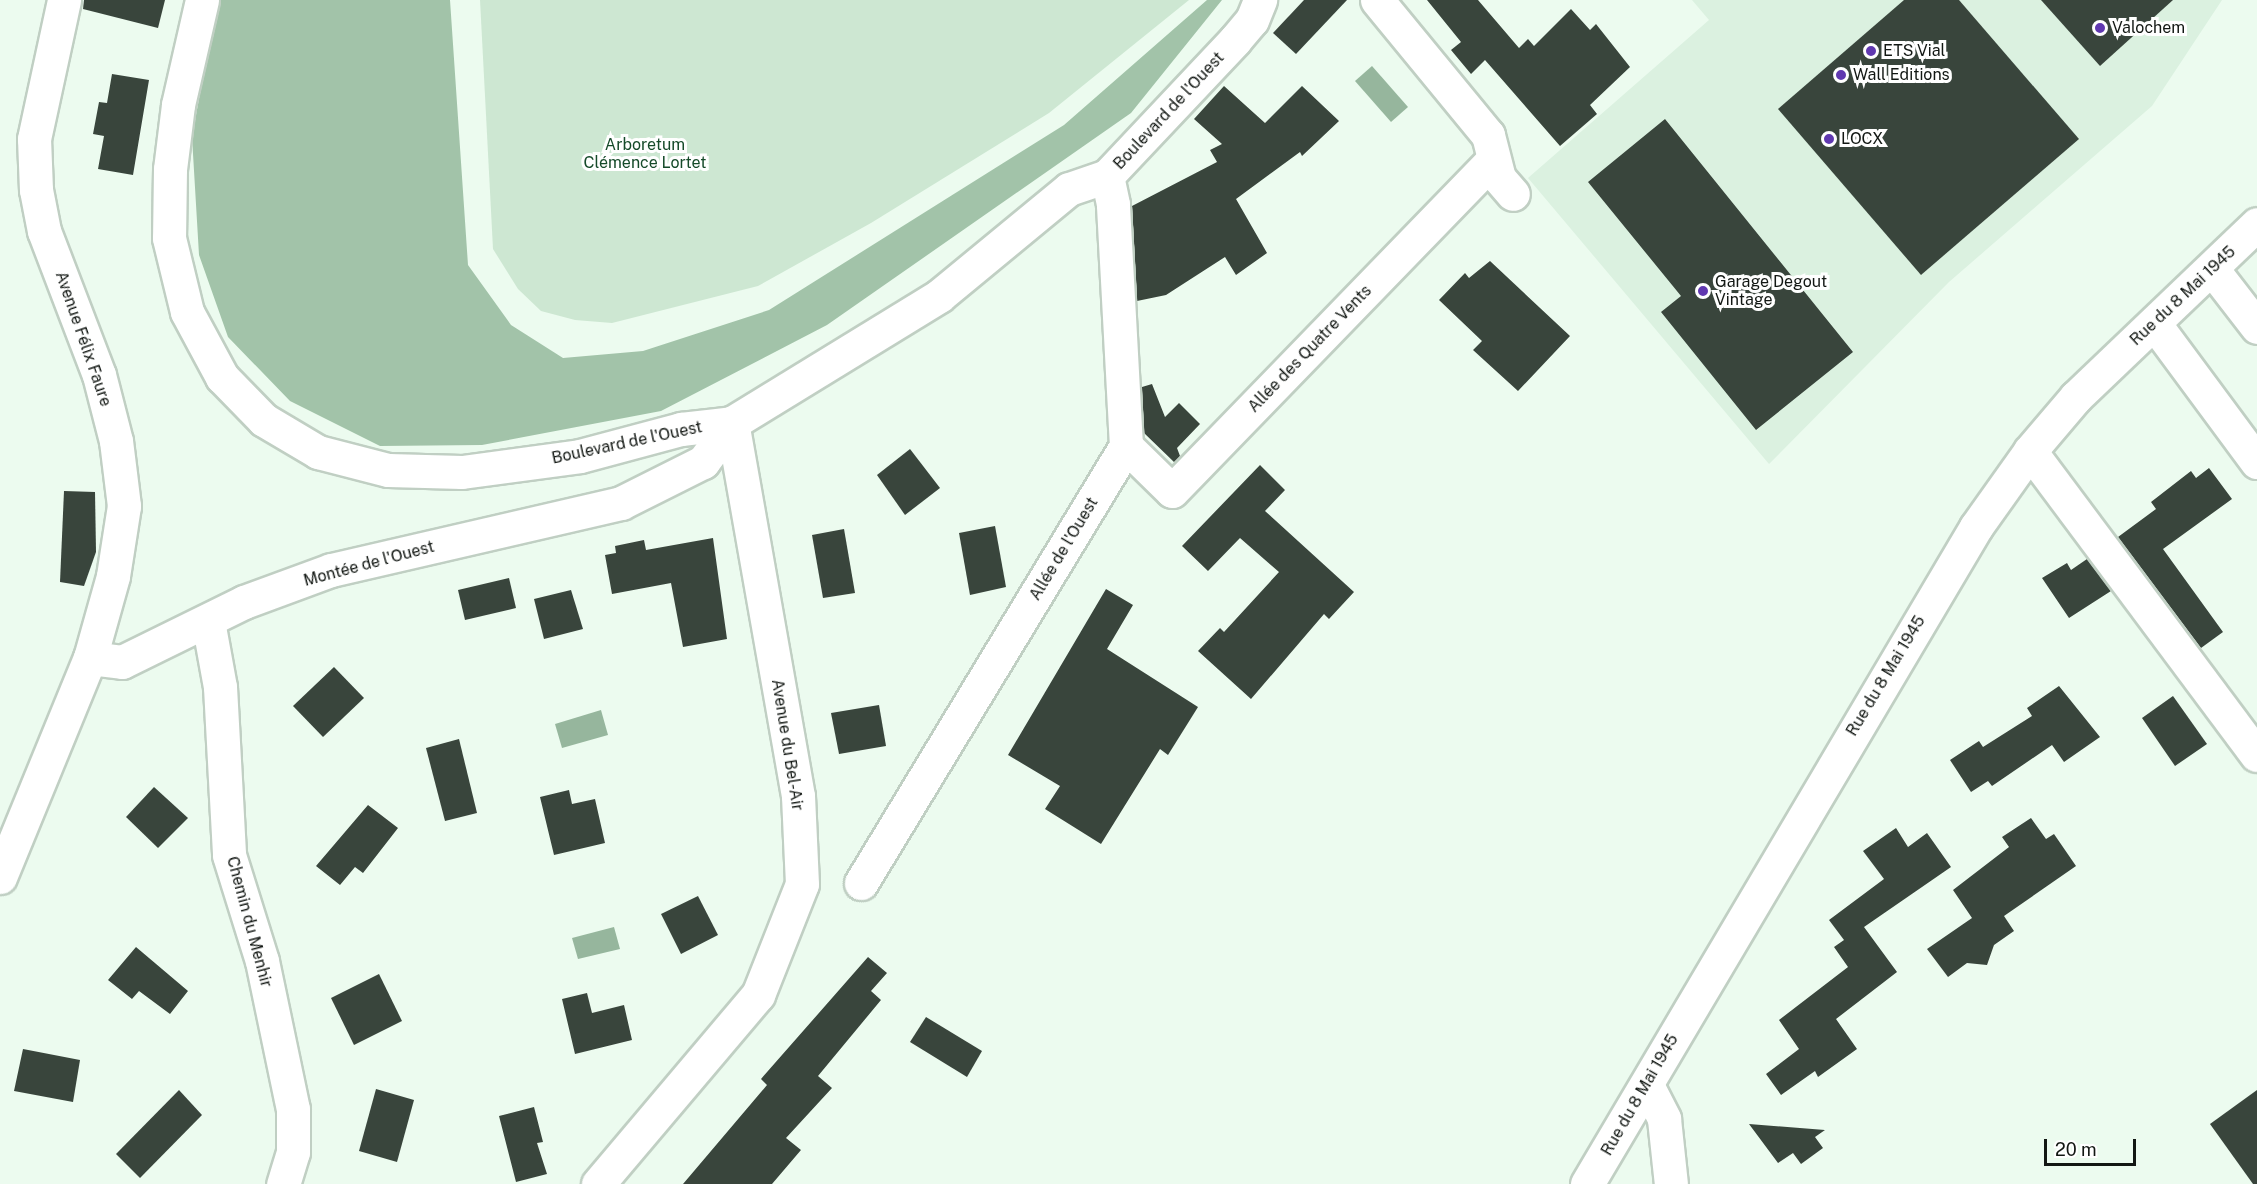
<!DOCTYPE html>
<meta charset="utf-8">
<style>
body{margin:0}
#map{position:relative;width:2257px;height:1184px;overflow:hidden;background:#ecfbef;font-family:"Public Sans",sans-serif}
div>[style]{position:absolute}
.built>*{inset:0;background:#dbf1e0}
.green>*{inset:0;background:#cde7d2}
.forest>*{inset:0;background:#a2c3a9}
.water>*{inset:0;background:#96b69d}
.building>*{inset:0;background:#39453c}
.roads{filter:drop-shadow(2px 0 #c0cfc3) drop-shadow(-2px 0 #c0cfc3) drop-shadow(0 2px #c0cfc3) drop-shadow(0 -2px #c0cfc3)}
.minor>*{height:33px;margin:-16.5px;padding:0 16.5px;transform-origin:16.5px;border-radius:16.5px;background:#fff}
.dots>*{width:16px;height:16px;translate:-50% -50%;box-sizing:border-box;border:3px solid #fff;border-radius:50%}
span{translate:-50% -50%;white-space:nowrap;text-align:center;line-height:1.15;-webkit-text-stroke:6px #fff;paint-order:stroke}
.poi-label{font-size:16px;color:#121713}
.left{translate:0 -50%;text-align:left}
.street-label{font-size:16px;color:#121713}
.park-label{font-size:16px;color:#154a29}
.scale{position:absolute;left:2044px;top:1139px;width:92px;height:27px;box-sizing:border-box;border:3px solid #121713;border-top:0;padding-left:8px;font-size:18px;line-height:21px;white-space:nowrap;color:#121713;-webkit-text-stroke:4px #fff;paint-order:stroke}
</style>
<div id="map">
<div class="built">
<div style="clip-path:polygon(1692px 0,2222px 0,2152px 106px,1949px 282px,1769px 464px,1528px 178px,1709px 20px)"></div>
</div>
<div class="green">
<div style="clip-path:polygon(480px 0,1189px 0,1049px 113px,871px 223px,758px 286px,612px 323px,575px 320px,541px 311px,518px 289px,493px 249px)"></div>
</div>
<div class="forest">
<div style="clip-path:polygon(217px 0,450px 0,468px 265px,511px 325px,563px 358px,643px 351px,769px 310px,1064px 125px,1207px 0,1222px 0,1131px 113px,827px 325px,661px 411px,482px 445px,380px 446px,290px 401px,228px 337px,199px 255px,192px 137px)"></div>
</div>
<div class="water">
<div style="clip-path:polygon(1372px 66px,1408px 107px,1391px 122px,1355px 81px)"></div>
<div style="clip-path:polygon(601px 710px,608px 735px,562px 748px,555px 724px)"></div>
<div style="clip-path:polygon(614px 927px,620px 949px,578px 959px,572px 938px)"></div>
</div>
<div class="building">
<div style="clip-path:polygon(84px 0,165px 0,158px 28px,83px 9px)"></div>
<div style="clip-path:polygon(1304px 0,1347px 0,1296px 54px,1273px 33px)"></div>
<div style="clip-path:polygon(1427px 0,1478px 0,1519px 48px,1528px 39px,1534px 46px,1571px 9px,1590px 30px,1596px 24px,1630px 67px,1590px 105px,1597px 114px,1560px 146px,1485px 60px,1471px 74px,1451px 50px,1461px 42px)"></div>
<div style="clip-path:polygon(1904px 0,1959px 0,2079px 139px,1921px 275px,1778px 109px)"></div>
<div style="clip-path:polygon(2041px 0,2173px 0,2100px 66px)"></div>
<div style="clip-path:polygon(112px 74px,149px 80px,133px 175px,98px 169px,104px 136px,93px 134px,99px 102px,107px 103px)"></div>
<div style="clip-path:polygon(1224px 86px,1265px 123px,1302px 86px,1339px 121px,1302px 156px,1300px 152px,1236px 199px,1267px 253px,1236px 275px,1225px 257px,1166px 295px,1137px 301px,1132px 206px,1217px 162px,1210px 150px,1222px 144px,1194px 119px)"></div>
<div style="clip-path:polygon(1665px 119px,1853px 352px,1756px 430px,1661px 312px,1681px 296px,1588px 182px)"></div>
<div style="clip-path:polygon(1490px 261px,1570px 336px,1518px 391px,1473px 350px,1482px 341px,1439px 300px,1465px 273px,1469px 278px)"></div>
<div style="clip-path:polygon(1152px 384px,1165px 417px,1179px 403px,1200px 424px,1177px 448px,1180px 456px,1174px 462px,1144px 433px,1142px 387px)"></div>
<div style="clip-path:polygon(910px 449px,940px 488px,905px 515px,877px 475px)"></div>
<div style="clip-path:polygon(1260px 465px,1285px 490px,1265px 511px,1354px 592px,1329px 619px,1324px 614px,1251px 699px,1198px 651px,1220px 628px,1224px 632px,1279px 572px,1240px 538px,1208px 571px,1182px 546px)"></div>
<div style="clip-path:polygon(2209px 468px,2232px 499px,2163px 549px,2223px 632px,2201px 648px,2118px 537px,2156px 509px,2151px 502px,2191px 471px,2196px 478px)"></div>
<div style="clip-path:polygon(64px 491px,95px 492px,96px 552px,84px 586px,60px 582px)"></div>
<div style="clip-path:polygon(995px 526px,1006px 587px,970px 595px,959px 533px)"></div>
<div style="clip-path:polygon(844px 529px,855px 593px,823px 598px,812px 535px)"></div>
<div style="clip-path:polygon(713px 538px,727px 639px,683px 647px,671px 583px,612px 594px,605px 555px,616px 553px,615px 546px,644px 540px,646px 550px)"></div>
<div style="clip-path:polygon(2087px 559px,2111px 591px,2069px 618px,2042px 578px,2067px 563px,2071px 570px)"></div>
<div style="clip-path:polygon(509px 578px,516px 608px,465px 620px,458px 590px)"></div>
<div style="clip-path:polygon(1106px 589px,1133px 605px,1107px 649px,1198px 707px,1168px 755px,1160px 749px,1101px 844px,1045px 809px,1060px 786px,1008px 755px)"></div>
<div style="clip-path:polygon(571px 590px,583px 629px,544px 639px,534px 599px)"></div>
<div style="clip-path:polygon(334px 667px,364px 698px,323px 737px,293px 706px)"></div>
<div style="clip-path:polygon(2059px 686px,2100px 737px,2064px 762px,2052px 745px,1992px 786px,1988px 781px,1971px 792px,1950px 760px,1979px 741px,1983px 747px,2032px 716px,2027px 708px)"></div>
<div style="clip-path:polygon(2173px 696px,2207px 744px,2175px 766px,2142px 718px)"></div>
<div style="clip-path:polygon(879px 705px,886px 746px,839px 754px,831px 713px)"></div>
<div style="clip-path:polygon(459px 739px,477px 813px,445px 821px,426px 748px)"></div>
<div style="clip-path:polygon(154px 787px,188px 818px,158px 848px,126px 817px)"></div>
<div style="clip-path:polygon(569px 790px,572px 804px,595px 799px,605px 843px,554px 855px,540px 797px)"></div>
<div style="clip-path:polygon(368px 805px,398px 828px,363px 873px,355px 867px,340px 885px,316px 866px)"></div>
<div style="clip-path:polygon(2031px 818px,2046px 839px,2054px 834px,2076px 866px,2004px 916px,2014px 931px,1994px 945px,1987px 965px,1967px 963px,1948px 977px,1927px 949px,1972px 918px,1953px 890px,2009px 847px,2002px 837px)"></div>
<div style="clip-path:polygon(1896px 828px,1908px 847px,1927px 833px,1951px 867px,1864px 927px,1897px 972px,1836px 1019px,1857px 1049px,1818px 1077px,1815px 1071px,1781px 1095px,1766px 1074px,1799px 1049px,1779px 1020px,1848px 967px,1834px 947px,1844px 940px,1829px 920px,1884px 879px,1863px 851px)"></div>
<div style="clip-path:polygon(698px 896px,718px 935px,681px 954px,661px 914px)"></div>
<div style="clip-path:polygon(136px 947px,188px 991px,170px 1014px,139px 991px,132px 999px,108px 980px)"></div>
<div style="clip-path:polygon(868px 957px,887px 973px,871px 991px,881px 1000px,818px 1076px,832px 1088px,786px 1138px,801px 1150px,772px 1184px,683px 1184px,767px 1085px,761px 1079px)"></div>
<div style="clip-path:polygon(379px 974px,402px 1021px,354px 1045px,331px 998px)"></div>
<div style="clip-path:polygon(587px 993px,592px 1013px,624px 1005px,632px 1040px,575px 1054px,562px 999px)"></div>
<div style="clip-path:polygon(926px 1017px,982px 1051px,967px 1077px,910px 1042px)"></div>
<div style="clip-path:polygon(23px 1049px,80px 1060px,73px 1102px,14px 1091px)"></div>
<div style="clip-path:polygon(376px 1089px,414px 1100px,397px 1162px,359px 1151px)"></div>
<div style="clip-path:polygon(179px 1090px,202px 1115px,140px 1178px,116px 1154px)"></div>
<div style="clip-path:polygon(2257px 1090px,2257px 1184px,2253px 1184px,2210px 1124px)"></div>
<div style="clip-path:polygon(534px 1107px,543px 1142px,537px 1143px,547px 1174px,516px 1182px,499px 1116px)"></div>
<div style="clip-path:polygon(1749px 1124px,1825px 1130px,1815px 1137px,1823px 1148px,1801px 1164px,1793px 1153px,1778px 1163px)"></div>
</div>
<div class="roads">
<div class="minor">
<div style="left:202px;top:0;width:108px;rotate:102.9deg"></div>
<div style="left:178px;top:105px;width:64px;rotate:97.1deg"></div>
<div style="left:170px;top:169px;width:69px;rotate:90.8deg"></div>
<div style="left:169px;top:238px;width:76px;rotate:76.3deg"></div>
<div style="left:187px;top:312px;width:74px;rotate:61.7deg"></div>
<div style="left:222px;top:377px;width:60px;rotate:45.7deg"></div>
<div style="left:264px;top:420px;width:63px;rotate:30.7deg"></div>
<div style="left:318px;top:452px;width:72px;rotate:14.4deg"></div>
<div style="left:388px;top:470px;width:74px;rotate:1.5deg"></div>
<div style="left:462px;top:472px;width:119px;rotate:-7.7deg"></div>
<div style="left:580px;top:456px;width:105px;rotate:-15deg"></div>
<div style="left:681px;top:429px;width:51px;rotate:-6.7deg"></div>
<div style="left:732px;top:423px;width:243px;rotate:-31.5deg"></div>
<div style="left:939px;top:296px;width:168px;rotate:-39.5deg"></div>
<div style="left:1069px;top:189px;width:40px;rotate:-18.9deg"></div>
<div style="left:1107px;top:176px;width:187px;rotate:-46.7deg"></div>
<div style="left:1235px;top:40px;width:26px;rotate:-50deg"></div>
<div style="left:1252px;top:20px;width:22px;rotate:-68deg"></div>
<div style="left:1377px;top:0;width:175px;rotate:50.6deg"></div>
<div style="left:1488px;top:135px;width:44px;rotate:75.7deg"></div>
<div style="left:1499px;top:178px;width:21px;rotate:49deg"></div>
<div style="left:2213px;top:270px;width:72px;rotate:52.3deg"></div>
<div style="left:2154px;top:323px;width:173px;rotate:53.5deg"></div>
<div style="left:1126px;top:446px;width:64px;rotate:44.4deg"></div>
<div style="left:1172px;top:491px;width:461px;rotate:-45.9deg"></div>
<div style="left:2030px;top:451px;width:379px;rotate:53.3deg"></div>
<div style="left:208px;top:621px;width:67px;rotate:79.7deg"></div>
<div style="left:220px;top:687px;width:168px;rotate:86.9deg"></div>
<div style="left:229px;top:855px;width:111px;rotate:72.7deg"></div>
<div style="left:262px;top:961px;width:151px;rotate:78.2deg"></div>
<div style="left:293px;top:1109px;width:43px;rotate:90deg"></div>
<div style="left:293px;top:1152px;width:34px;rotate:107deg"></div>
<div style="left:90px;top:658px;width:32px;rotate:7deg"></div>
<div style="left:122px;top:662px;width:136px;rotate:-26.2deg"></div>
<div style="left:244px;top:602px;width:93px;rotate:-20.2deg"></div>
<div style="left:331px;top:570px;width:298px;rotate:-13deg"></div>
<div style="left:621px;top:503px;width:92px;rotate:-26.6deg"></div>
<div style="left:703px;top:462px;width:49px;rotate:-53.4deg"></div>
<div style="left:0;top:877px;width:237px;rotate:-67.7deg"></div>
<div style="left:90px;top:658px;width:85px;rotate:-74.3deg"></div>
<div style="left:113px;top:576px;width:71px;rotate:-81.1deg"></div>
<div style="left:124px;top:506px;width:65px;rotate:-97deg"></div>
<div style="left:116px;top:441px;width:68px;rotate:-104.4deg"></div>
<div style="left:99px;top:375px;width:154px;rotate:-110.9deg"></div>
<div style="left:44px;top:231px;width:42px;rotate:-101deg"></div>
<div style="left:36px;top:190px;width:51px;rotate:-92.2deg"></div>
<div style="left:34px;top:139px;width:142px;rotate:-77.8deg"></div>
<div style="left:861px;top:883px;width:511px;rotate:-58.77deg"></div>
<div style="left:1126px;top:446px;width:242px;rotate:-93.1deg"></div>
<div style="left:1113px;top:204px;width:29px;rotate:-102deg"></div>
<div style="left:1647px;top:1085px;width:38px;rotate:63deg"></div>
<div style="left:1664px;top:1119px;width:65px;rotate:83.9deg"></div>
<div style="left:598px;top:1184px;width:248px;rotate:-49.8deg"></div>
<div style="left:758px;top:995px;width:119px;rotate:-68.4deg"></div>
<div style="left:802px;top:884px;width:88px;rotate:-92.6deg"></div>
<div style="left:798px;top:796px;width:379px;rotate:-100deg"></div>
<div style="left:1587px;top:1184px;width:764px;rotate:-59.37deg"></div>
<div style="left:1976px;top:527px;width:93px;rotate:-54.6deg"></div>
<div style="left:2030px;top:451px;width:71px;rotate:-49.6deg"></div>
<div style="left:2076px;top:397px;width:250px;rotate:-43.7deg"></div>
</div>
</div>
<div class="dots">
<div style="left:2100px;top:28px;background:#6038b0"></div>
<div style="left:1871px;top:51px;background:#6038b0"></div>
<div style="left:1841px;top:75px;background:#6038b0"></div>
<div style="left:1829px;top:139px;background:#6038b0"></div>
<div style="left:1703px;top:291px;background:#6038b0"></div>
</div>
<div class="poi-label">
<span class="left" style="left:2112px;top:28px">Valochem</span>
<span class="left" style="left:1883px;top:51px">ETS Vial</span>
<span class="left" style="left:1853px;top:75px">Wall Editions</span>
<span class="left" style="left:1841px;top:139px">LOCX</span>
<span class="left" style="left:1715px;top:291px">Garage Degout<br>Vintage</span>
</div>
<div class="street-label">
<span style="left:1169px;top:111px;rotate:-47deg">Boulevard de l'Ouest</span>
<span style="left:2183px;top:296px;rotate:-43deg">Rue du 8 Mai 1945</span>
<span style="left:83px;top:339px;rotate:71deg">Avenue Félix Faure</span>
<span style="left:1310px;top:349px;rotate:-46deg">Allée des Quatre Vents</span>
<span style="left:627px;top:443px;rotate:-12deg">Boulevard de l'Ouest</span>
<span style="left:1064px;top:549px;rotate:-59deg">Allée de l'Ouest</span>
<span style="left:369px;top:564px;rotate:-15deg">Montée de l'Ouest</span>
<span style="left:1886px;top:676px;rotate:-59deg">Rue du 8 Mai 1945</span>
<span style="left:787px;top:745px;rotate:81deg">Avenue du Bel-Air</span>
<span style="left:249px;top:922px;rotate:75deg">Chemin du Menhir</span>
<span style="left:1640px;top:1095px;rotate:-60deg">Rue du 8 Mai 1945</span>
</div>
<div class="park-label">
<span style="left:645px;top:154px">Arboretum<br>Clémence Lortet</span>
</div>
<div class="scale">20 m</div>
</div>
